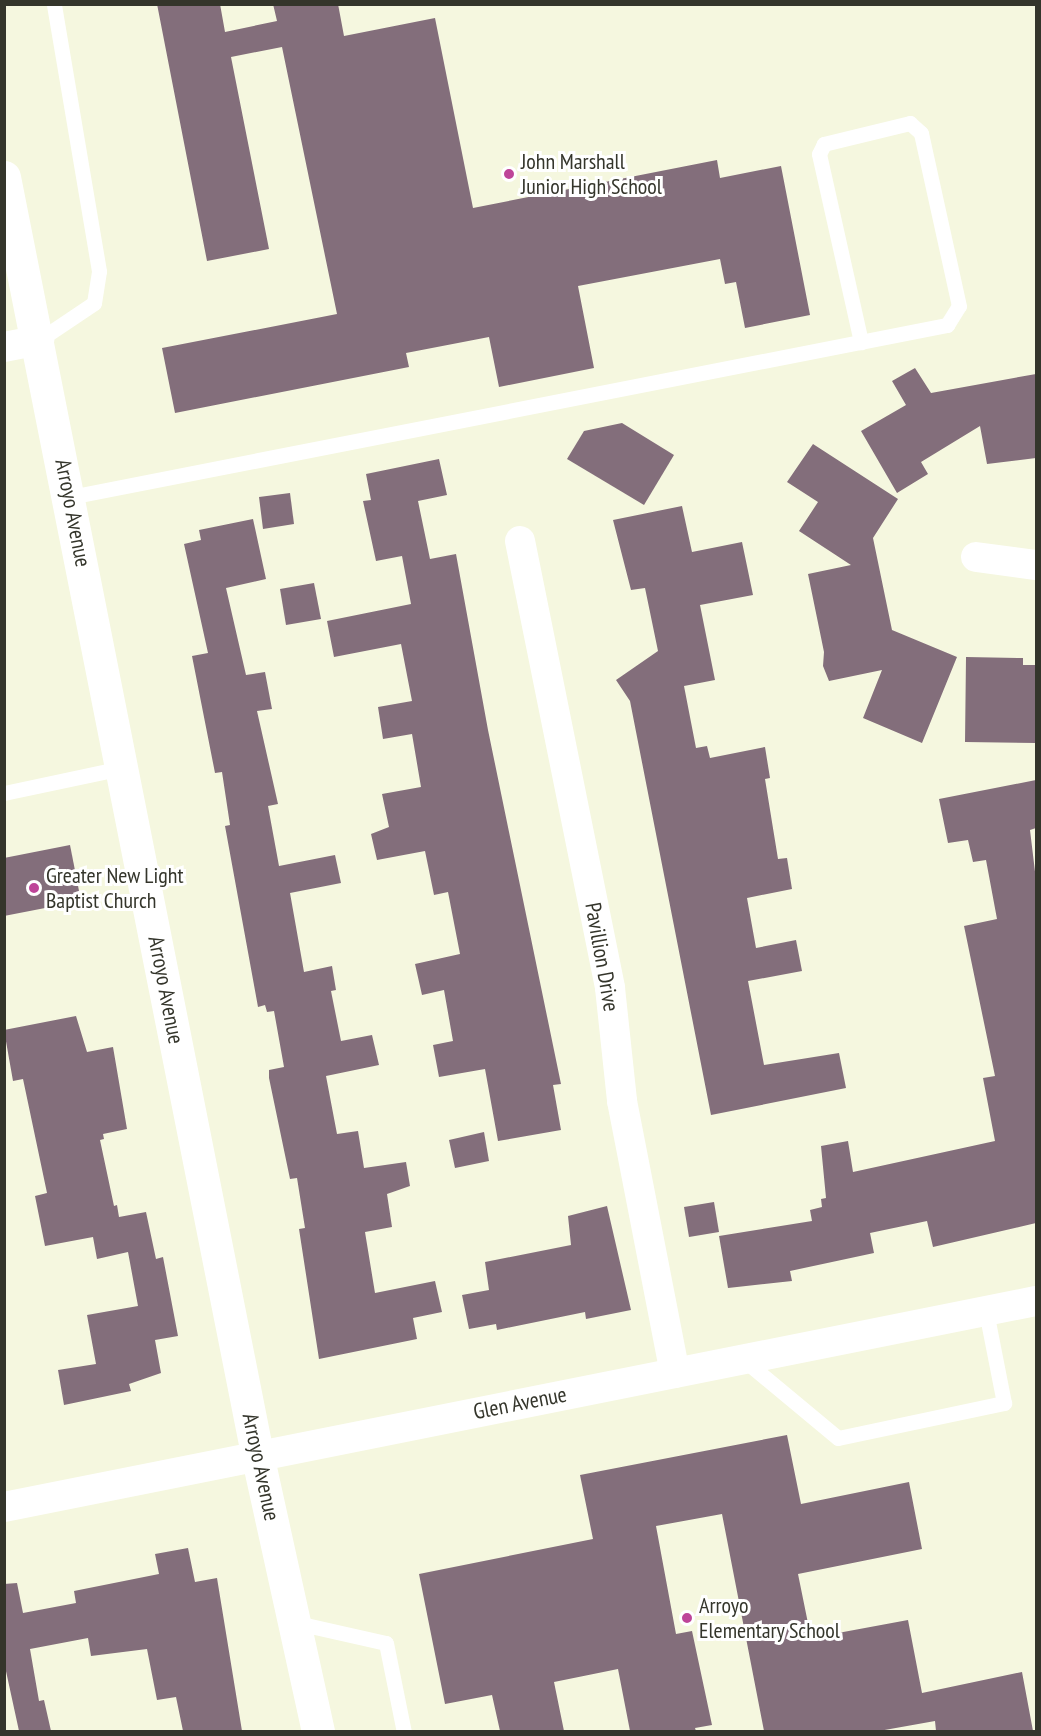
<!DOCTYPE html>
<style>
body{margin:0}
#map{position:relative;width:1041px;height:1736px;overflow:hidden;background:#f5f7df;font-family:"PT Sans Narrow",sans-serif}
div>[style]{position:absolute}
.building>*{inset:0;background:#836e7b}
.lane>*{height:15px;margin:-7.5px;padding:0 7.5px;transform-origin:7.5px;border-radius:7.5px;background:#fff}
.street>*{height:30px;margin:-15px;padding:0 15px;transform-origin:15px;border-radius:15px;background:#fff}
.secondary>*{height:33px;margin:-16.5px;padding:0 16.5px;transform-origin:16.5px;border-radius:16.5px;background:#fff}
.dots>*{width:16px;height:16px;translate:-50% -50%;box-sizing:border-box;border:3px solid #fff;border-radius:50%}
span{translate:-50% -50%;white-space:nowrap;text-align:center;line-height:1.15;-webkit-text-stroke:6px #fff;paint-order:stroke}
.poi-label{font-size:22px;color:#34352b}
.left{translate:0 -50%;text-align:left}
.street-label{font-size:22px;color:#34352b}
.frame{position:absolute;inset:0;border:6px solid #34352b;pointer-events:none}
</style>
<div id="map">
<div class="building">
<div style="clip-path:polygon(157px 4px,220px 4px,225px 32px,277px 21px,273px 4px,338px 4px,344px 36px,435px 18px,473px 208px,717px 160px,720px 178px,781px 166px,810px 315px,745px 328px,736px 282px,725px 284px,720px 259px,578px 286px,594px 368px,499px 387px,489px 337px,406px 353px,409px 367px,175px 413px,162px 348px,337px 314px,282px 47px,231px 57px,269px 249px,207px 261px)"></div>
<div style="clip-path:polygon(915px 368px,931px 393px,1036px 374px,1036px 458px,987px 464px,980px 426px,921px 462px,928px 474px,897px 493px,861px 431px,906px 405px,892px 381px)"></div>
<div style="clip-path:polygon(622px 423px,674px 455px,644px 505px,567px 459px,584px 431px)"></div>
<div style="clip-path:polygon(813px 444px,898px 499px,873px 538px,892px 630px,957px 657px,922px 743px,863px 718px,882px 670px,829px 681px,823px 666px,824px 652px,808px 574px,851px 565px,799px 531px,818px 502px,787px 482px)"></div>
<div style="clip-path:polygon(439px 459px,447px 495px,418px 501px,430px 559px,456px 554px,488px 730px,561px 1084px,553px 1085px,561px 1130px,498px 1141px,485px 1069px,439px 1077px,433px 1045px,453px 1041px,444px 990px,422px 995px,415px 964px,460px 954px,448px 892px,434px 895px,425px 851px,377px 860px,371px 834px,389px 827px,382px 794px,421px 787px,412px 734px,383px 739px,378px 707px,412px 701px,401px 644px,334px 657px,327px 621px,411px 604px,402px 556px,376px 561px,363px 501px,371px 500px,366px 474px)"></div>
<div style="clip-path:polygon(290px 493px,294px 524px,263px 529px,259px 497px)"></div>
<div style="clip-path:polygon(682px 506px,692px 552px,742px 542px,753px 595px,700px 605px,715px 680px,684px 686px,696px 748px,707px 746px,710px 758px,765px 747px,770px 778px,765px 779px,778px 859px,787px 858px,792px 889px,747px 898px,756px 948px,796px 940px,802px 971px,748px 981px,764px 1065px,839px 1053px,846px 1088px,711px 1115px,630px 701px,616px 680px,658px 651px,645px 588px,631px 590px,613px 520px)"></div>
<div style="clip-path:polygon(253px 519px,266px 579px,226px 588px,246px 675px,265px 672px,272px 709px,257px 711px,278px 804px,268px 806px,279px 866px,335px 855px,341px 883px,290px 893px,304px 972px,332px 966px,336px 990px,331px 991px,341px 1041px,372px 1035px,379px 1065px,326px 1076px,337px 1134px,358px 1131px,364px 1168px,406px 1162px,410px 1186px,387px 1194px,392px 1227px,365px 1232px,375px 1293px,435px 1281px,442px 1312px,413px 1318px,417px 1339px,319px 1359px,299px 1229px,305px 1228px,297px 1178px,290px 1179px,269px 1078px,269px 1070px,284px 1067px,274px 1011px,267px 1012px,265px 1005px,258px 1007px,225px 826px,230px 825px,222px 772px,215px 773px,192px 656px,208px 653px,184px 544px,201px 540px,199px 530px)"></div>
<div style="clip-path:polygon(314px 583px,321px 619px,286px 625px,280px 589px)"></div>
<div style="clip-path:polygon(966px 657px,1023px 658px,1023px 665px,1036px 665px,1036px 743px,965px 742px)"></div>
<div style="clip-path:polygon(1036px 780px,1036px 828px,1030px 830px,1036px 880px,1036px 1223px,933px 1247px,927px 1221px,870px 1233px,874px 1253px,790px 1271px,792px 1281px,728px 1288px,719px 1236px,812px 1221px,810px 1210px,822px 1207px,821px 1199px,826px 1198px,821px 1146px,848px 1141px,853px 1172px,995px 1141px,983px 1078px,995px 1076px,964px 926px,997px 919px,986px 860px,973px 862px,968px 840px,948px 843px,939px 799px)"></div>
<div style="clip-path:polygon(70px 845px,81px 901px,4px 916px,4px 858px)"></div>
<div style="clip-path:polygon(76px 1016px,87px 1052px,113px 1047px,127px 1129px,103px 1134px,104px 1139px,100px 1140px,114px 1206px,117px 1205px,119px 1217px,146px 1212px,156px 1259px,163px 1257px,178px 1336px,155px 1340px,161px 1373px,129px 1384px,131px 1391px,64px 1405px,58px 1370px,96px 1364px,87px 1315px,138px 1306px,128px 1252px,97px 1259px,93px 1237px,45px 1246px,35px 1196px,47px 1193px,23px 1079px,13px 1081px,4px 1030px)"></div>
<div style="clip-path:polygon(484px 1132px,489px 1161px,455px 1168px,449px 1140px)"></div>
<div style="clip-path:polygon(714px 1202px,719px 1232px,689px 1237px,684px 1207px)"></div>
<div style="clip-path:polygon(607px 1206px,631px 1310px,586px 1319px,585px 1312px,497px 1330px,496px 1324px,469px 1329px,462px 1295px,489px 1290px,485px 1262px,571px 1245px,568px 1216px)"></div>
<div style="clip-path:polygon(787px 1435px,801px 1504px,909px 1482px,922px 1549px,798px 1574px,811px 1638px,908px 1620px,922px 1693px,1022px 1672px,1033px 1731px,936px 1731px,935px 1721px,879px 1731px,764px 1731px,722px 1514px,656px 1526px,676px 1634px,692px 1631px,712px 1725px,695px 1728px,696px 1731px,630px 1731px,618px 1669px,554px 1682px,564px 1731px,500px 1731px,492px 1695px,445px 1704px,419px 1574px,593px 1539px,580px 1475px)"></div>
<div style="clip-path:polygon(188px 1548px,195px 1582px,217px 1578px,242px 1731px,183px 1731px,176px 1697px,157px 1700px,147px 1649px,91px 1656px,88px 1638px,30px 1649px,39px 1701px,44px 1700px,51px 1731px,19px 1731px,4px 1662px,4px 1584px,17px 1583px,23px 1613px,76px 1603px,74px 1591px,159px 1574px,155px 1554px)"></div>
</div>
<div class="lane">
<div style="left:39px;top:340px;width:66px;rotate:-33.9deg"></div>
<div style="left:94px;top:303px;width:32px;rotate:-81deg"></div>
<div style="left:99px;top:271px;width:271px;rotate:-99.6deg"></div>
<div style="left:70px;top:497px;width:894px;rotate:-11.1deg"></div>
<div style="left:947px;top:325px;width:22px;rotate:-58deg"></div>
<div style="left:959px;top:306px;width:177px;rotate:-102.4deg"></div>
<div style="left:921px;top:133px;width:15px;rotate:-138deg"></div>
<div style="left:910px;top:123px;width:89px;rotate:166.3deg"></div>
<div style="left:824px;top:144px;width:11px;rotate:117deg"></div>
<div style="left:819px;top:154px;width:193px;rotate:77.4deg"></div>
<div style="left:4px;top:793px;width:121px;rotate:-12deg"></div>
<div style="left:744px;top:1360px;width:122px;rotate:39.7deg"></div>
<div style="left:838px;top:1438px;width:170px;rotate:-11.9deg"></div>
<div style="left:1004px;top:1403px;width:94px;rotate:-101.1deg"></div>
<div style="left:297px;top:1623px;width:91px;rotate:12.7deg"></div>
<div style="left:386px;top:1643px;width:91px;rotate:78.6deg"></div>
</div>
<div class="street">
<div style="left:4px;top:347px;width:36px;rotate:-11deg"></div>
<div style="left:520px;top:541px;width:456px;rotate:78.6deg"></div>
<div style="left:610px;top:988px;width:114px;rotate:83.9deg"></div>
<div style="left:622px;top:1101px;width:277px;rotate:79deg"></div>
<div style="left:976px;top:557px;width:61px;rotate:7.6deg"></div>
<div style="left:4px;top:1507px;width:1052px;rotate:-11.29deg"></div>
</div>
<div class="secondary">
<div style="left:4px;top:177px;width:1302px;rotate:78.79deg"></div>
<div style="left:257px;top:1454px;width:285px;rotate:77.6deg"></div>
</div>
<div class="dots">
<div style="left:509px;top:174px;background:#be4599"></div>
<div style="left:34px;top:888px;background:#be4599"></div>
<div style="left:687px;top:1618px;background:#be4599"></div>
</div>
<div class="poi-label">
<span class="left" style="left:521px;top:174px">John Marshall<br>Junior High School</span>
<span class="left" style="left:46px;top:888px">Greater New Light<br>Baptist Church</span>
<span class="left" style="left:699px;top:1618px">Arroyo<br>Elementary School</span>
</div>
<div class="street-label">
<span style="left:73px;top:513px;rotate:79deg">Arroyo Avenue</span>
<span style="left:602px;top:957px;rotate:80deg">Pavillion Drive</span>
<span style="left:166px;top:990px;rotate:79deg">Arroyo Avenue</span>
<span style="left:520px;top:1403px;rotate:-11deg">Glen Avenue</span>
<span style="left:261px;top:1467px;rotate:78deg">Arroyo Avenue</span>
</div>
<div class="frame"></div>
</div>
